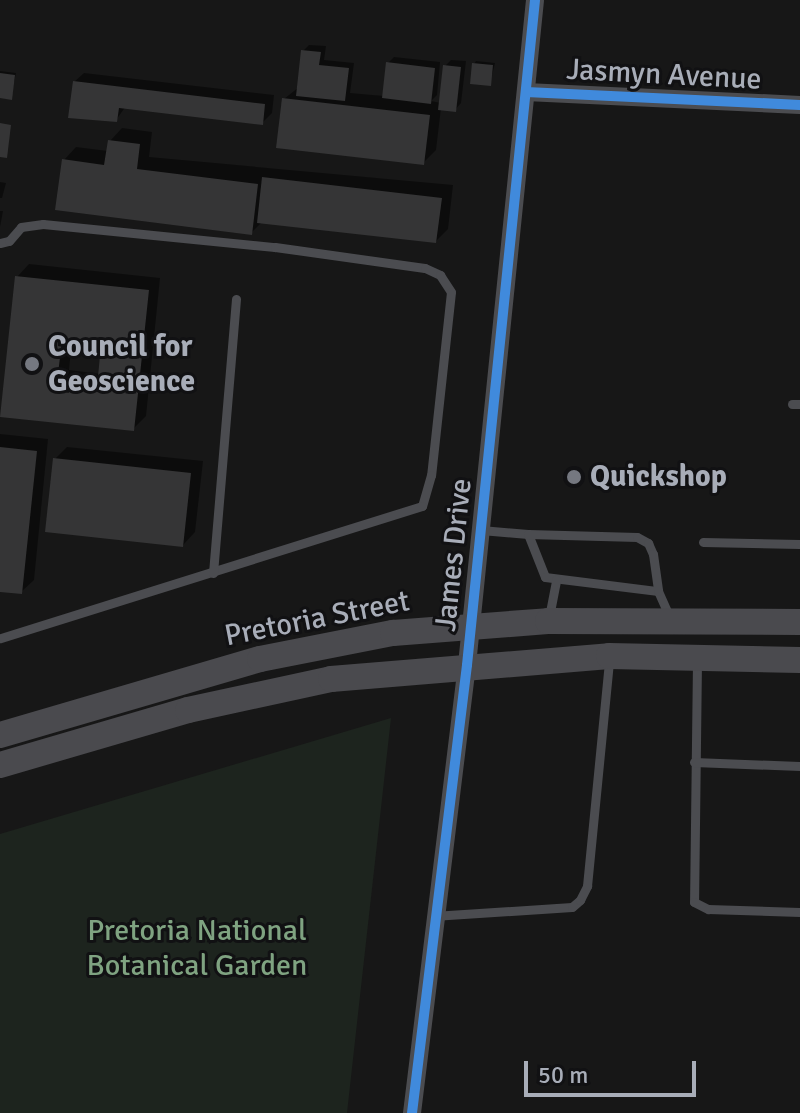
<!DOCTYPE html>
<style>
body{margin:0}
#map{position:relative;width:800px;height:1113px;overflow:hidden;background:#171717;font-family:Signika,sans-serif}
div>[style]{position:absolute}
.green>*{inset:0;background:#1d241e}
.shadow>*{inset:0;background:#0007}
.building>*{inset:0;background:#353536}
.service>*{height:9px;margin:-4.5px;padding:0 4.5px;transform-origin:4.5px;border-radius:4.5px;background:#4b4c50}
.minor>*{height:18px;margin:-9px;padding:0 9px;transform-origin:9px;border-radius:9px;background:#4b4c50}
.secondary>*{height:26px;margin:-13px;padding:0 13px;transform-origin:13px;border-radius:13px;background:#4a4a4e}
.cycleway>*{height:10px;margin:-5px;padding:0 5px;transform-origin:5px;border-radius:5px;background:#408adc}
.dots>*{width:22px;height:22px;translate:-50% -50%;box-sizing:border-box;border:4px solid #111113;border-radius:50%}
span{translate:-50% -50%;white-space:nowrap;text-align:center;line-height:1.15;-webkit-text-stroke:6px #111113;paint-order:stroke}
.street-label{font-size:30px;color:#a8adb8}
.poi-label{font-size:30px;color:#a8adb8;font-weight:700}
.left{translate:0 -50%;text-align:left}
.park-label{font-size:30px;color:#7fa381}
.scale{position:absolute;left:524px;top:1061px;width:172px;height:36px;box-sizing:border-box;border:4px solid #a8adb8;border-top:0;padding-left:10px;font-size:24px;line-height:28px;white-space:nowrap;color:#a8adb8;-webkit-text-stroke:6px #111113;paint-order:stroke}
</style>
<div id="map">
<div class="green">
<div style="clip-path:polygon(391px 718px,347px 1113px,0 1113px,0 834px)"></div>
</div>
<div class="shadow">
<div style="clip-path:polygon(309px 45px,326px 46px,324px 60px,354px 63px,350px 93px,384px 96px,388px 63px,394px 57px,440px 62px,437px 95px,431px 101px,441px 103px,445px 66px,451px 60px,466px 61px,461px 103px,455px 110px,441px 108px,436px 150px,424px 162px,284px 99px,299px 87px,303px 51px)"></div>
<div style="clip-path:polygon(476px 61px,495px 63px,490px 84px,474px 64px)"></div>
<div style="clip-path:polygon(0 71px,16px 73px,11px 97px,0 96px)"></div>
<div style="clip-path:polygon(84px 73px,274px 95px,272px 113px,262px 123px,126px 106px,116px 120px,74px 82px)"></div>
<div style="clip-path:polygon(122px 128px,152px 132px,149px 157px,453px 185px,448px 229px,436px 241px,262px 222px,251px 233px,64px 160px,76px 147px,108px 151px,110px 141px)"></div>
<div style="clip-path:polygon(0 182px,6px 183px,2px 198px,0 198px)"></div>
<div style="clip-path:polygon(0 211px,3px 211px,0 227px)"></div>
<div style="clip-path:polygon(evenodd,29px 264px,160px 278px,146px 416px,133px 429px,2px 415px,17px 277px,29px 264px,72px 340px,104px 343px,101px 374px,69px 370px,72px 340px)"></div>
<div style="clip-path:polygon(0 434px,48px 439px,34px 580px,21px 592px,0 590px)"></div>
<div style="clip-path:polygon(67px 447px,203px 461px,195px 532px,183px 545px,55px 459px)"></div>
</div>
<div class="building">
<div style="clip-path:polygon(301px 50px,321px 52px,319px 65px,349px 68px,345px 101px,296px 96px)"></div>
<div style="clip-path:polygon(386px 62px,435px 68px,431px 104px,382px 98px)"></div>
<div style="clip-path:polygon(472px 63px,493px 65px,491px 86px,470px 84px)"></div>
<div style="clip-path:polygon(443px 65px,461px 67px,456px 112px,438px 110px)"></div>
<div style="clip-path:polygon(0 73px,15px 75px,12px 100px,0 98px)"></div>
<div style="clip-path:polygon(73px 81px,265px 104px,263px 125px,119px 108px,117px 122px,68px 118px)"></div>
<div style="clip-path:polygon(282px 98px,430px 115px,424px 165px,276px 148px)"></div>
<div style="clip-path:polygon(0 123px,11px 125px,7px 158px,0 157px)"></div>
<div style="clip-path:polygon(108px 140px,140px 144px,137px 169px,258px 184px,252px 235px,55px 210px,62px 159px,104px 165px)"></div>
<div style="clip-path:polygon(262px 177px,442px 198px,436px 243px,257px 223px)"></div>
<div style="clip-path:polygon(evenodd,15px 276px,149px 290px,134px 431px,0 417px,15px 276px,62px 341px,101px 345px,97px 387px,57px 382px,62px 341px)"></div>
<div style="clip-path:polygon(0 447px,37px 451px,22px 594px,0 592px)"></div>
<div style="clip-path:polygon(53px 458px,191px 473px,183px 547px,45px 532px)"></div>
</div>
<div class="service">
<div style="left:0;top:243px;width:9px;rotate:-13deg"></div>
<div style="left:9px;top:241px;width:18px;rotate:-49deg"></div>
<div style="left:21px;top:227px;width:22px;rotate:-8deg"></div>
<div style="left:43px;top:224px;width:233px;rotate:5.7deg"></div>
<div style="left:275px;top:247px;width:151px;rotate:8deg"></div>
<div style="left:425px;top:268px;width:17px;rotate:25deg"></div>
<div style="left:440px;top:275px;width:20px;rotate:57deg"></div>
<div style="left:451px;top:292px;width:184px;rotate:96.2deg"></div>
<div style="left:431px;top:475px;width:32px;rotate:106deg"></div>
<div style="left:422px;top:506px;width:442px;rotate:162.6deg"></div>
<div style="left:792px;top:404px;width:8px"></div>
<div style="left:481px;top:530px;width:47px;rotate:4.9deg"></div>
<div style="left:528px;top:534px;width:46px;rotate:68.4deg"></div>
<div style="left:545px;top:577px;width:114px;rotate:7.1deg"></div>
<div style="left:658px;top:591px;width:32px;rotate:66deg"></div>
<div style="left:528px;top:534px;width:109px;rotate:1.6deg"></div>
<div style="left:637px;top:537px;width:13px;rotate:29deg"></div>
<div style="left:648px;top:543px;width:12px;rotate:66deg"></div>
<div style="left:653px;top:554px;width:37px;rotate:82deg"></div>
<div style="left:703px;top:542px;width:97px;rotate:1.2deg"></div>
<div style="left:213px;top:573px;width:275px;rotate:-85.2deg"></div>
<div style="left:549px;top:617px;width:38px;rotate:-79deg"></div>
<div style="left:697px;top:661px;width:241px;rotate:90.7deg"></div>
<div style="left:694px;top:902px;width:16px;rotate:27deg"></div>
<div style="left:708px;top:909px;width:92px;rotate:1.9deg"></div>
<div style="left:694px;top:762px;width:106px;rotate:2.2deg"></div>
<div style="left:433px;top:916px;width:139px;rotate:-3.7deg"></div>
<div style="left:572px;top:907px;width:11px;rotate:-41deg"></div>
<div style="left:580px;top:900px;width:16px;rotate:-63deg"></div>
<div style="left:587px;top:886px;width:227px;rotate:-84.4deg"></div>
</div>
<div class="minor">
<div style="left:526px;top:92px;width:274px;rotate:2.7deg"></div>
<div style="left:412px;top:1113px;width:451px;rotate:-83deg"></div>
<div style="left:467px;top:665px;width:668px;rotate:-84.16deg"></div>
</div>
<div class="secondary">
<div style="left:0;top:735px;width:271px;rotate:-16.3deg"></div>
<div style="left:260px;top:659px;width:136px;rotate:-11.1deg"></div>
<div style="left:393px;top:633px;width:155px;rotate:-4.4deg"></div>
<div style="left:548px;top:621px;width:252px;rotate:0.2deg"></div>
<div style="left:0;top:765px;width:196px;rotate:-16.3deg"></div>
<div style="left:188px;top:710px;width:146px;rotate:-12.2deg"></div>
<div style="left:331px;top:679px;width:279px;rotate:-4.7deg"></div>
<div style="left:609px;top:656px;width:191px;rotate:1.2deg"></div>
</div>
<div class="cycleway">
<div style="left:526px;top:92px;width:274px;rotate:2.7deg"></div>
<div style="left:412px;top:1113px;width:451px;rotate:-83deg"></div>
<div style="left:467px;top:665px;width:668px;rotate:-84.16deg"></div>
</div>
<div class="dots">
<div style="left:32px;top:364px;background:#757880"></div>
<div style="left:574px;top:477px;background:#757880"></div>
</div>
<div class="street-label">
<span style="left:664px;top:75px;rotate:3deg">Jasmyn Avenue</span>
<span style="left:454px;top:555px;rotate:-84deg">James Drive</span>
<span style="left:317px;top:619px;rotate:-11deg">Pretoria Street</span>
</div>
<div class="poi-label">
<span class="left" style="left:48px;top:364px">Council for<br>Geoscience</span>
<span class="left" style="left:590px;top:477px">Quickshop</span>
</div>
<div class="park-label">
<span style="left:197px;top:948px">Pretoria National<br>Botanical Garden</span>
</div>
<div class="scale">50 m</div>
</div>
